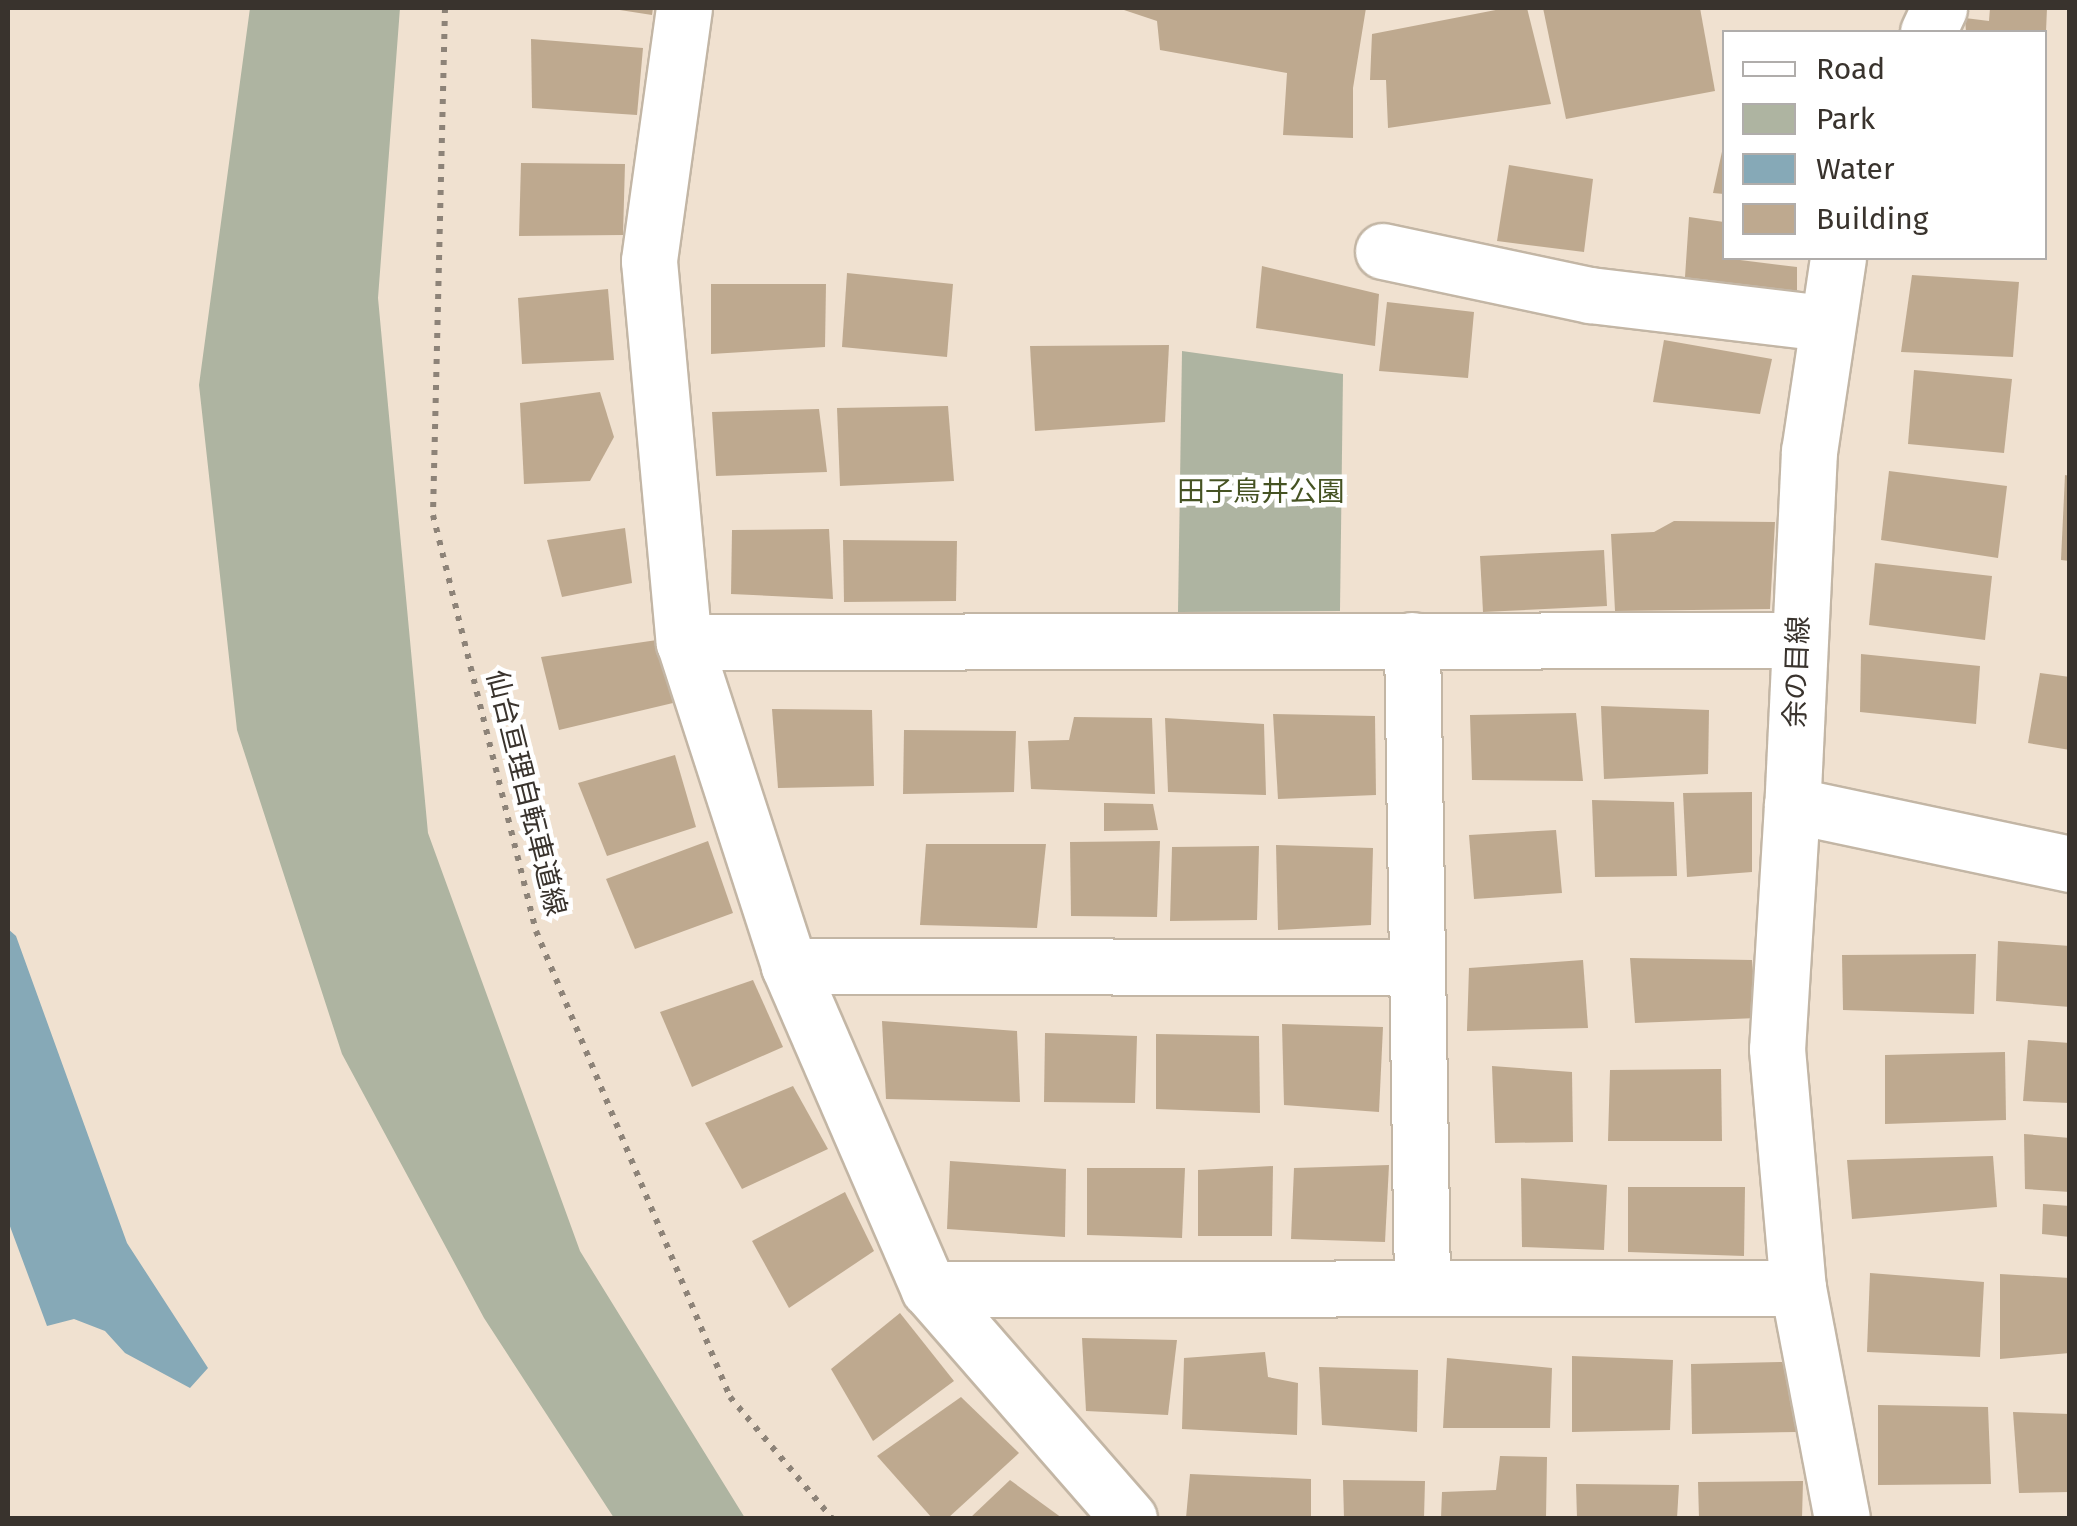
<!DOCTYPE html>
<meta charset="utf-8">
<style>
body{margin:0}
#map{position:relative;width:2077px;height:1526px;overflow:hidden;background:#f0e1d0;font-family:"Fira Sans","Noto Sans JP",sans-serif}
div>[style]{position:absolute}
.green>*{inset:0;background:#aeb4a1}
.water>*{inset:0;background:#86a9b7}
.building>*{inset:0;background:#bea98f}
.path>*{height:6px;margin-top:-3px;transform-origin:0;background:repeating-linear-gradient(90deg,#8d8378 0 5px,transparent 0 13px)}
.roads{filter:drop-shadow(2px 0 #c3b6a5) drop-shadow(-2px 0 #c3b6a5) drop-shadow(0 2px #c3b6a5) drop-shadow(0 -2px #c3b6a5)}
.street>*{height:55px;margin:-27.5px;padding:0 27.5px;transform-origin:27.5px;border-radius:27.5px;background:#fff}
span{translate:-50% -50%;white-space:nowrap;text-align:center;line-height:1.15;-webkit-text-stroke:9px #fff;paint-order:stroke}
.park-label{font-size:28px;color:#465323}
.street-label{font-size:28px;color:#39332d}
.frame{position:absolute;inset:0;border:10px solid #39332d;pointer-events:none}
.legend{position:absolute;left:1722px;top:30px;width:325px;height:230px;box-sizing:border-box;background:#fff;border:2px solid #b0adab;margin:0;padding:12px 18px;list-style:none;font-size:30px;color:#39332d}
.legend li{display:flex;align-items:center;gap:20px;height:50px}
.legend b{width:50px;border:2px solid #b0adab}
</style>
<div id="map">
<div class="green">
<div style="clip-path:polygon(250px 8px,400px 8px,378px 298px,428px 833px,580px 1251px,745px 1518px,614px 1518px,484px 1318px,342px 1054px,237px 730px,199px 385px)"></div>
<div style="clip-path:polygon(1182px 351px,1343px 374px,1340px 611px,1178px 612px)"></div>
</div>
<div class="water">
<div style="clip-path:polygon(8px 929px,16px 936px,127px 1243px,208px 1368px,190px 1388px,125px 1353px,105px 1331px,74px 1319px,47px 1326px,8px 1221px)"></div>
</div>
<div class="building">
<div style="clip-path:polygon(607px 8px,653px 8px,652px 15px)"></div>
<div style="clip-path:polygon(1118px 8px,1366px 8px,1353px 88px,1353px 138px,1283px 135px,1287px 73px,1160px 50px,1157px 21px)"></div>
<div style="clip-path:polygon(1506px 8px,1527px 8px,1551px 104px,1388px 128px,1386px 80px,1370px 80px,1372px 34px)"></div>
<div style="clip-path:polygon(1543px 8px,1700px 8px,1715px 91px,1566px 119px)"></div>
<div style="clip-path:polygon(1990px 8px,2047px 8px,2046px 32px,1966px 32px,1965px 18px,1989px 21px)"></div>
<div style="clip-path:polygon(531px 39px,643px 48px,637px 115px,532px 108px)"></div>
<div style="clip-path:polygon(1723px 147px,1724px 148px,1724px 194px,1713px 193px)"></div>
<div style="clip-path:polygon(521px 163px,625px 164px,623px 235px,519px 236px)"></div>
<div style="clip-path:polygon(1509px 165px,1593px 179px,1584px 252px,1497px 241px)"></div>
<div style="clip-path:polygon(1689px 217px,1724px 222px,1724px 258px,1797px 267px,1797px 299px,1685px 277px)"></div>
<div style="clip-path:polygon(1262px 266px,1379px 294px,1375px 346px,1256px 328px)"></div>
<div style="clip-path:polygon(847px 273px,953px 284px,947px 357px,842px 347px)"></div>
<div style="clip-path:polygon(1912px 275px,2019px 282px,2013px 357px,1901px 352px)"></div>
<div style="clip-path:polygon(711px 284px,826px 284px,825px 347px,711px 354px)"></div>
<div style="clip-path:polygon(608px 289px,614px 360px,522px 364px,518px 298px)"></div>
<div style="clip-path:polygon(1387px 302px,1474px 312px,1468px 378px,1379px 371px)"></div>
<div style="clip-path:polygon(1664px 340px,1772px 359px,1760px 414px,1653px 402px)"></div>
<div style="clip-path:polygon(1169px 345px,1165px 422px,1035px 431px,1030px 346px)"></div>
<div style="clip-path:polygon(1914px 370px,2012px 379px,2004px 453px,1908px 444px)"></div>
<div style="clip-path:polygon(600px 392px,614px 437px,590px 481px,524px 484px,520px 403px)"></div>
<div style="clip-path:polygon(948px 406px,954px 481px,840px 486px,837px 408px)"></div>
<div style="clip-path:polygon(819px 409px,827px 472px,716px 476px,712px 412px)"></div>
<div style="clip-path:polygon(1889px 471px,2007px 486px,1998px 558px,1881px 540px)"></div>
<div style="clip-path:polygon(2065px 475px,2070px 476px,2070px 561px,2061px 560px)"></div>
<div style="clip-path:polygon(1674px 521px,1775px 522px,1770px 609px,1615px 611px,1611px 534px,1654px 532px)"></div>
<div style="clip-path:polygon(625px 528px,632px 583px,562px 597px,547px 540px)"></div>
<div style="clip-path:polygon(829px 529px,833px 599px,731px 594px,732px 530px)"></div>
<div style="clip-path:polygon(843px 540px,957px 541px,956px 601px,844px 602px)"></div>
<div style="clip-path:polygon(1604px 550px,1607px 606px,1483px 612px,1480px 556px)"></div>
<div style="clip-path:polygon(1875px 563px,1992px 576px,1985px 640px,1869px 625px)"></div>
<div style="clip-path:polygon(657px 640px,673px 703px,559px 730px,541px 657px)"></div>
<div style="clip-path:polygon(1861px 654px,1980px 666px,1976px 724px,1860px 712px)"></div>
<div style="clip-path:polygon(2040px 673px,2070px 677px,2070px 750px,2028px 743px)"></div>
<div style="clip-path:polygon(1601px 706px,1709px 710px,1708px 774px,1604px 779px)"></div>
<div style="clip-path:polygon(772px 709px,872px 710px,874px 786px,778px 788px)"></div>
<div style="clip-path:polygon(1576px 713px,1583px 781px,1472px 780px,1470px 715px)"></div>
<div style="clip-path:polygon(1273px 714px,1375px 716px,1376px 795px,1278px 799px)"></div>
<div style="clip-path:polygon(1074px 717px,1152px 718px,1155px 794px,1031px 789px,1028px 741px,1069px 740px)"></div>
<div style="clip-path:polygon(1165px 718px,1264px 724px,1266px 795px,1168px 792px)"></div>
<div style="clip-path:polygon(904px 730px,1016px 731px,1014px 792px,903px 794px)"></div>
<div style="clip-path:polygon(675px 755px,696px 827px,607px 856px,578px 783px)"></div>
<div style="clip-path:polygon(1752px 792px,1752px 872px,1687px 877px,1683px 793px)"></div>
<div style="clip-path:polygon(1592px 800px,1674px 802px,1677px 876px,1595px 877px)"></div>
<div style="clip-path:polygon(1104px 803px,1153px 804px,1158px 830px,1104px 831px)"></div>
<div style="clip-path:polygon(1556px 830px,1562px 893px,1474px 899px,1469px 835px)"></div>
<div style="clip-path:polygon(708px 841px,733px 913px,635px 949px,606px 879px)"></div>
<div style="clip-path:polygon(1160px 841px,1157px 917px,1071px 916px,1070px 842px)"></div>
<div style="clip-path:polygon(926px 844px,1046px 844px,1037px 928px,920px 925px)"></div>
<div style="clip-path:polygon(1276px 845px,1373px 848px,1371px 925px,1278px 930px)"></div>
<div style="clip-path:polygon(1259px 846px,1257px 920px,1170px 921px,1172px 847px)"></div>
<div style="clip-path:polygon(1998px 941px,2070px 946px,2070px 1007px,1996px 1001px)"></div>
<div style="clip-path:polygon(1976px 954px,1974px 1014px,1843px 1010px,1842px 955px)"></div>
<div style="clip-path:polygon(1630px 958px,1752px 960px,1757px 1018px,1635px 1023px)"></div>
<div style="clip-path:polygon(1583px 960px,1588px 1028px,1467px 1031px,1469px 968px)"></div>
<div style="clip-path:polygon(753px 980px,783px 1047px,692px 1087px,660px 1012px)"></div>
<div style="clip-path:polygon(882px 1021px,1017px 1031px,1020px 1102px,886px 1099px)"></div>
<div style="clip-path:polygon(1282px 1024px,1383px 1027px,1379px 1112px,1284px 1105px)"></div>
<div style="clip-path:polygon(1045px 1033px,1137px 1036px,1135px 1103px,1044px 1102px)"></div>
<div style="clip-path:polygon(1156px 1034px,1259px 1036px,1260px 1113px,1156px 1109px)"></div>
<div style="clip-path:polygon(2028px 1040px,2070px 1043px,2070px 1103px,2023px 1101px)"></div>
<div style="clip-path:polygon(2005px 1052px,2006px 1120px,1885px 1124px,1885px 1055px)"></div>
<div style="clip-path:polygon(1492px 1066px,1572px 1072px,1573px 1142px,1495px 1143px)"></div>
<div style="clip-path:polygon(1721px 1069px,1722px 1141px,1608px 1141px,1610px 1070px)"></div>
<div style="clip-path:polygon(793px 1086px,828px 1149px,742px 1189px,705px 1123px)"></div>
<div style="clip-path:polygon(2024px 1134px,2070px 1138px,2070px 1192px,2025px 1189px)"></div>
<div style="clip-path:polygon(1993px 1156px,1997px 1207px,1852px 1219px,1847px 1160px)"></div>
<div style="clip-path:polygon(950px 1161px,1066px 1169px,1065px 1237px,947px 1229px)"></div>
<div style="clip-path:polygon(1389px 1165px,1385px 1242px,1291px 1239px,1294px 1168px)"></div>
<div style="clip-path:polygon(1273px 1166px,1272px 1236px,1198px 1236px,1198px 1170px)"></div>
<div style="clip-path:polygon(1087px 1168px,1185px 1168px,1182px 1238px,1087px 1235px)"></div>
<div style="clip-path:polygon(1521px 1178px,1607px 1185px,1604px 1250px,1522px 1247px)"></div>
<div style="clip-path:polygon(1628px 1187px,1745px 1187px,1744px 1256px,1628px 1252px)"></div>
<div style="clip-path:polygon(845px 1192px,874px 1251px,789px 1308px,752px 1241px)"></div>
<div style="clip-path:polygon(2043px 1204px,2070px 1206px,2070px 1237px,2042px 1234px)"></div>
<div style="clip-path:polygon(1870px 1273px,1984px 1282px,1980px 1357px,1867px 1352px)"></div>
<div style="clip-path:polygon(2000px 1274px,2070px 1278px,2070px 1353px,2000px 1359px)"></div>
<div style="clip-path:polygon(900px 1313px,954px 1381px,873px 1441px,831px 1369px)"></div>
<div style="clip-path:polygon(1082px 1338px,1177px 1340px,1168px 1415px,1086px 1411px)"></div>
<div style="clip-path:polygon(1265px 1352px,1268px 1377px,1298px 1383px,1297px 1435px,1182px 1429px,1184px 1358px)"></div>
<div style="clip-path:polygon(1572px 1356px,1673px 1360px,1670px 1430px,1572px 1432px)"></div>
<div style="clip-path:polygon(1447px 1358px,1552px 1368px,1550px 1428px,1443px 1428px)"></div>
<div style="clip-path:polygon(1782px 1362px,1799px 1388px,1797px 1432px,1692px 1434px,1691px 1364px)"></div>
<div style="clip-path:polygon(1319px 1367px,1418px 1370px,1417px 1432px,1322px 1425px)"></div>
<div style="clip-path:polygon(961px 1397px,1019px 1453px,948px 1518px,932px 1518px,877px 1456px)"></div>
<div style="clip-path:polygon(1878px 1405px,1988px 1407px,1991px 1484px,1878px 1485px)"></div>
<div style="clip-path:polygon(2013px 1412px,2070px 1414px,2070px 1492px,2019px 1493px)"></div>
<div style="clip-path:polygon(1500px 1456px,1547px 1457px,1546px 1518px,1441px 1518px,1442px 1492px,1496px 1490px)"></div>
<div style="clip-path:polygon(1190px 1474px,1311px 1479px,1311px 1518px,1186px 1518px)"></div>
<div style="clip-path:polygon(1010px 1480px,1062px 1518px,970px 1518px)"></div>
<div style="clip-path:polygon(1343px 1480px,1425px 1481px,1424px 1518px,1344px 1518px)"></div>
<div style="clip-path:polygon(1803px 1481px,1802px 1518px,1699px 1518px,1698px 1482px)"></div>
<div style="clip-path:polygon(1576px 1484px,1679px 1485px,1677px 1518px,1577px 1518px)"></div>
</div>
<div class="path">
<div style="left:445px;top:8px;width:507px;rotate:91.36deg"></div>
<div style="left:433px;top:515px;width:429px;rotate:76.1deg"></div>
<div style="left:536px;top:931px;width:505px;rotate:67.4deg"></div>
<div style="left:730px;top:1397px;width:158px;rotate:49.9deg"></div>
</div>
<div class="roads">
<div class="street">
<div style="left:684px;top:8px;width:255px;rotate:97.9deg"></div>
<div style="left:649px;top:261px;width:383px;rotate:84.8deg"></div>
<div style="left:684px;top:642px;width:341px;rotate:72deg"></div>
<div style="left:789px;top:966px;width:352px;rotate:66.6deg"></div>
<div style="left:929px;top:1289px;width:304px;rotate:48.9deg"></div>
<div style="left:1928px;top:32px;width:26px;rotate:-65deg"></div>
<div style="left:1383px;top:251px;width:212px;rotate:12deg"></div>
<div style="left:1590px;top:295px;width:236px;rotate:6.8deg"></div>
<div style="left:1838px;top:258px;width:195px;rotate:98.5deg"></div>
<div style="left:1809px;top:451px;width:354px;rotate:92.7deg"></div>
<div style="left:1792px;top:805px;width:284px;rotate:12deg"></div>
<div style="left:1412px;top:640px;width:647px;rotate:89.11deg"></div>
<div style="left:684px;top:642px;width:1114px;rotate:-0.1deg"></div>
<div style="left:1792px;top:805px;width:244px;rotate:93.5deg"></div>
<div style="left:1777px;top:1049px;width:240px;rotate:85deg"></div>
<div style="left:1798px;top:1288px;width:234px;rotate:79.2deg"></div>
<div style="left:789px;top:966px;width:628px;rotate:0.09deg"></div>
<div style="left:929px;top:1289px;width:869px;rotate:-0.07deg"></div>
</div>
</div>
<div class="park-label">
<span style="left:1261px;top:492px">田子鳥井公園</span>
</div>
<div class="street-label">
<span style="left:1797px;top:672px;rotate:-88deg">余の目線</span>
<span style="left:526px;top:793px;rotate:76deg">仙台亘理自転車道線</span>
</div>
<div class="frame"></div>
<ul class="legend">
<li><b style="height:12px;background:#fff"></b>Road</li>
<li><b style="height:28px;background:#aeb4a1"></b>Park</li>
<li><b style="height:28px;background:#86a9b7"></b>Water</li>
<li><b style="height:28px;background:#bea98f"></b>Building</li>
</ul>
</div>
